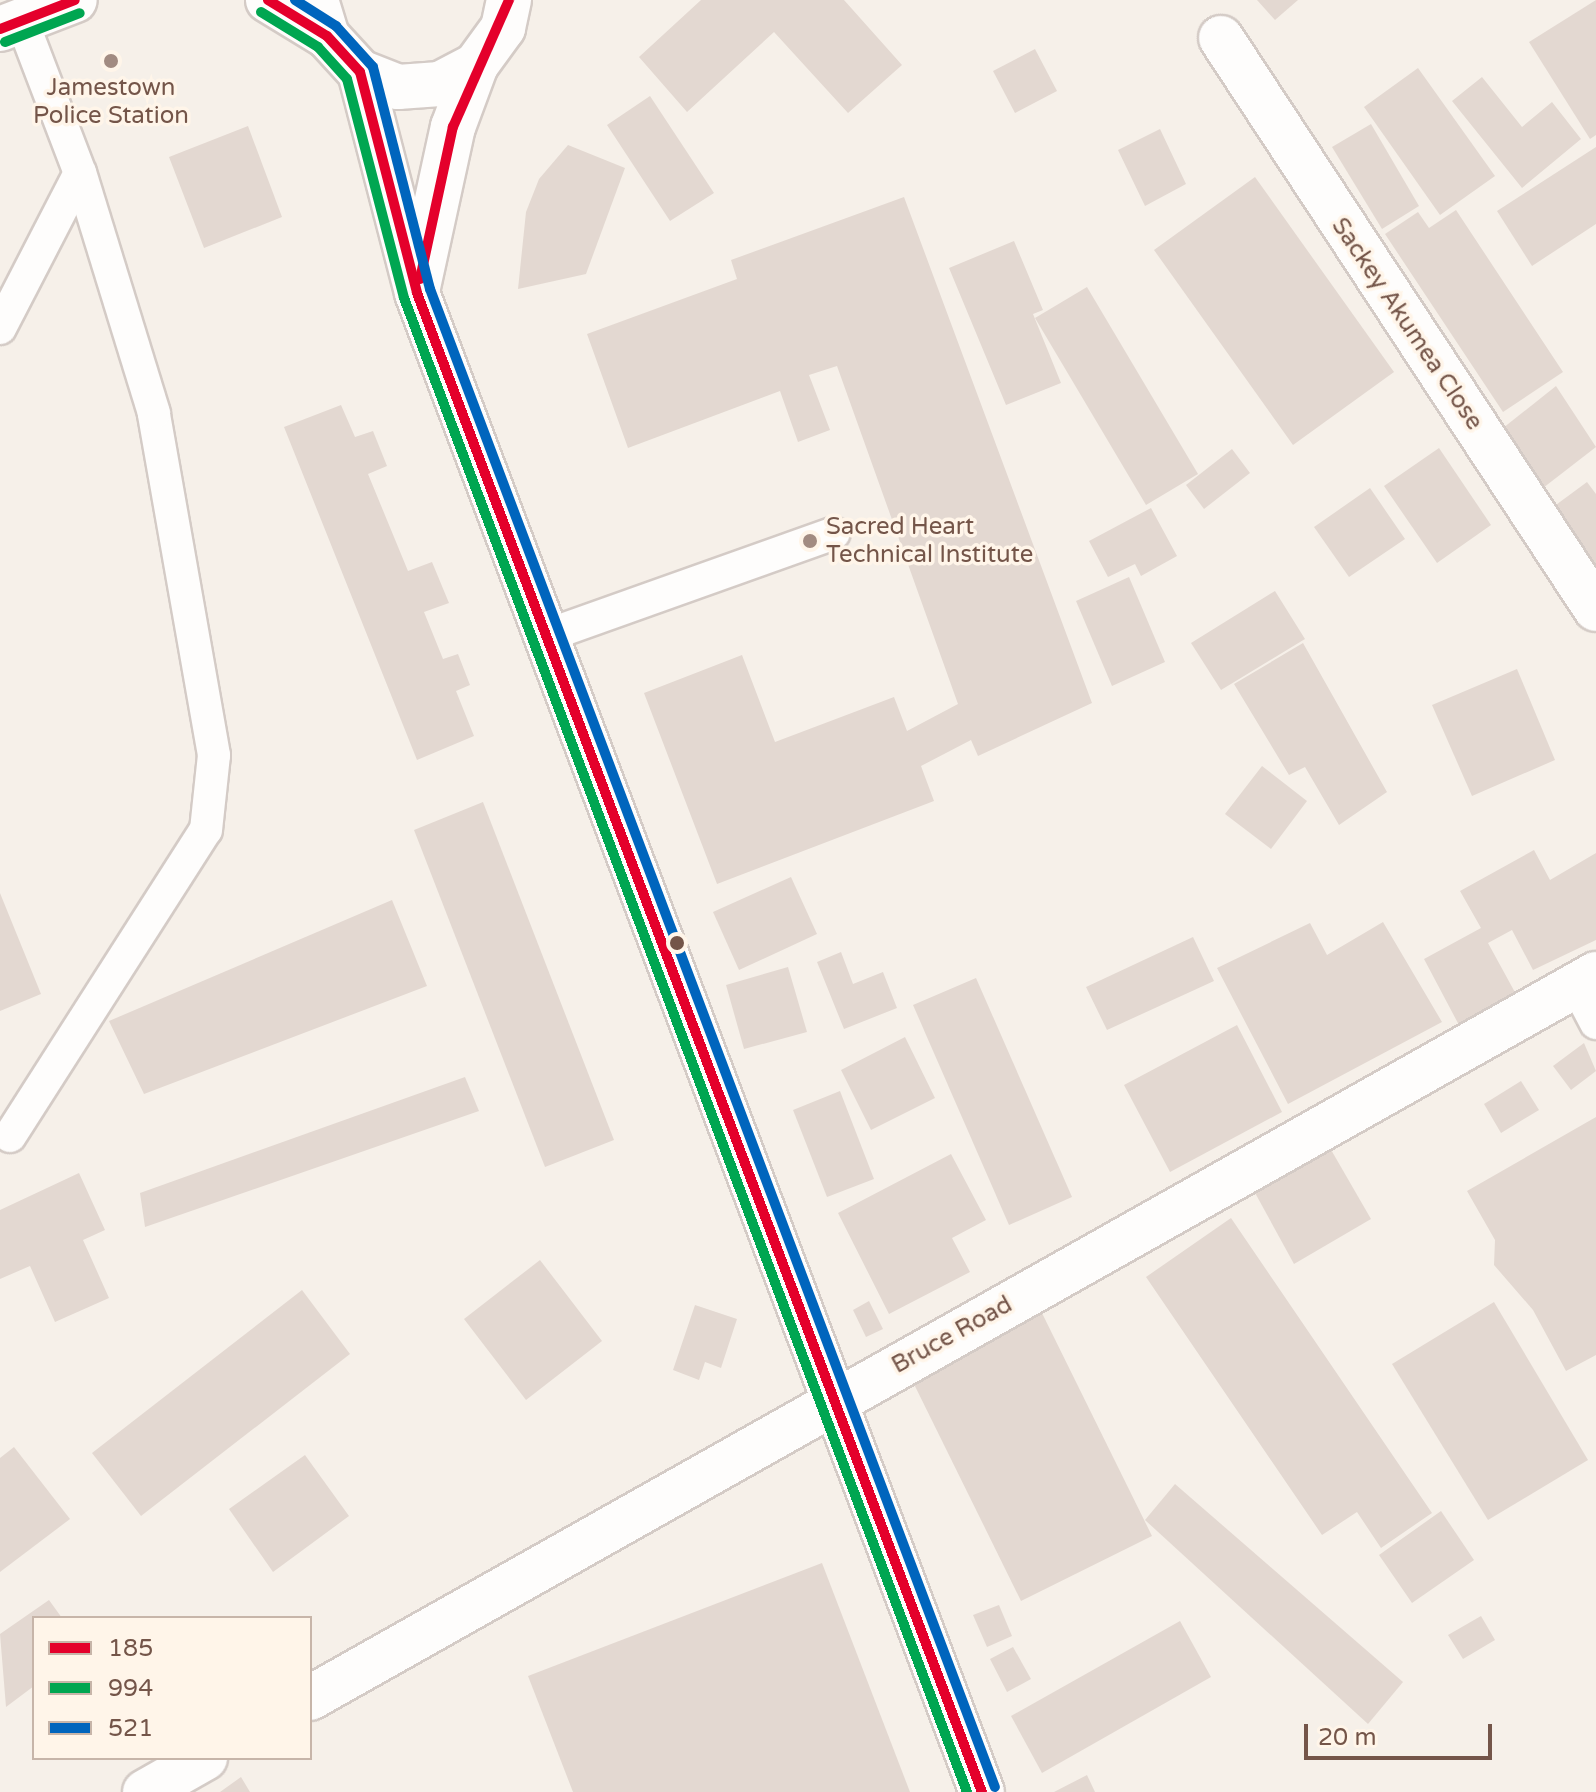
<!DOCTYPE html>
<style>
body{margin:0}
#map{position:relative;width:1596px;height:1792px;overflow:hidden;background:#f6f0e9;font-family:"Varela Round",sans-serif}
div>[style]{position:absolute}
.building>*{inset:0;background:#e3d8d1}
.roads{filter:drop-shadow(2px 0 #d4cbc6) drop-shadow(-2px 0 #d4cbc6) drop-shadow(0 2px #d4cbc6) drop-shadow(0 -2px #d4cbc6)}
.lane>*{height:32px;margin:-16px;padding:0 16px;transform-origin:16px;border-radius:16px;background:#fefdfc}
.street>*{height:44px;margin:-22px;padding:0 22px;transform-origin:22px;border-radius:22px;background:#fefdfc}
.bus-1>*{height:10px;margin:-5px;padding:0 5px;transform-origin:5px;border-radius:5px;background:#e4002b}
.bus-2>*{height:10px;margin:-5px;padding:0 5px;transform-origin:5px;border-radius:5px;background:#00a651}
.bus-3>*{height:10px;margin:-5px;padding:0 5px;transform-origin:5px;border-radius:5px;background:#0065bd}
.dots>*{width:22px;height:22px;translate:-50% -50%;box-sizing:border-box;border:4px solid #fff5e9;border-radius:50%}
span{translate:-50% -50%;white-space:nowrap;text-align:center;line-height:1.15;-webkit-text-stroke:7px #fff5e9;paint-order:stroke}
.poi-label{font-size:24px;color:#745549}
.left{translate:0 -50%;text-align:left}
.street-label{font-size:24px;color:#745549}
.legend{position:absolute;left:32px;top:1616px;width:280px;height:144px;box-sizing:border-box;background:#fff5e9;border:2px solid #c7b5a9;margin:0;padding:10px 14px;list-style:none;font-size:24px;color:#745549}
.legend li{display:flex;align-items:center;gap:16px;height:40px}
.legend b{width:40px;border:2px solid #c7b5a9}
.scale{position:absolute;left:1304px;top:1724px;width:188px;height:36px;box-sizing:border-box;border:4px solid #745549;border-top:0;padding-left:10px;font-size:24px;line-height:28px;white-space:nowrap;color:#745549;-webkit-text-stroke:6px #fff5e9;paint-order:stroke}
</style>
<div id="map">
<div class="building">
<div style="clip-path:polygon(701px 0,844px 0,902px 65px,848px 113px,774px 32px,687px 112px,639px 57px)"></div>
<div style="clip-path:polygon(1257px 0,1298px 0,1275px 20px)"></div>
<div style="clip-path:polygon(1596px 0,1596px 135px,1590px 139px,1529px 42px)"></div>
<div style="clip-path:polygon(1035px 49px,1057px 91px,1015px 113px,993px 71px)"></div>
<div style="clip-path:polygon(1418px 68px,1495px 176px,1440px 215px,1364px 107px)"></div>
<div style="clip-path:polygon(1482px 77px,1522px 127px,1552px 102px,1581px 139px,1522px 188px,1452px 101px)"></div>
<div style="clip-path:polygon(650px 96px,714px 193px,670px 221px,607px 125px)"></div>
<div style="clip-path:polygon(1371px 124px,1419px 206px,1382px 229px,1332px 147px)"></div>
<div style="clip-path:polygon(248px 126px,282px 217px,204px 248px,169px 157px)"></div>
<div style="clip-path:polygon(1160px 129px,1186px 184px,1145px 206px,1118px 150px)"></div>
<div style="clip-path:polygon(568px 145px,625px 168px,586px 274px,518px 289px,526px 212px,539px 179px)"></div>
<div style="clip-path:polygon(1596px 147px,1596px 224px,1532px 266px,1497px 211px)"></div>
<div style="clip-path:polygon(1255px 177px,1394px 372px,1293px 445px,1154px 250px)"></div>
<div style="clip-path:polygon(904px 197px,1092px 703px,978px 756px,971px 740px,921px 766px,934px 801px,717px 884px,644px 693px,742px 655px,775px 742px,894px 697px,907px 731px,958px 704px,837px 366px,809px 375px,830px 430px,798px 442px,780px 391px,628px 448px,587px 334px,737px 279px,731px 260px)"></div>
<div style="clip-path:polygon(1456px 210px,1563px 372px,1503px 412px,1385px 234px,1418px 212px,1429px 228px)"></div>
<div style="clip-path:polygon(1014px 241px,1043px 310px,1033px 314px,1061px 383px,1006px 405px,949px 268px)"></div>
<div style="clip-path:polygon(1087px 287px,1198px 474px,1146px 505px,1035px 318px)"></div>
<div style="clip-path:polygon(1556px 386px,1596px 447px,1543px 488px,1498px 432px)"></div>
<div style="clip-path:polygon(341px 405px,355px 437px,373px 431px,387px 466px,368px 474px,408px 571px,432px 562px,449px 603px,424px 612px,443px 659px,458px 654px,470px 685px,456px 691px,474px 736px,417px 760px,284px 427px)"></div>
<div style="clip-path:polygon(1439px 448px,1491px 525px,1437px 563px,1384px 486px)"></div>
<div style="clip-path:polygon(1232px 449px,1250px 473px,1204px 509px,1186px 485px)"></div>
<div style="clip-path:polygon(1587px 482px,1596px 494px,1596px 583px,1545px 513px)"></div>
<div style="clip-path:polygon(1370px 488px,1405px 539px,1349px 577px,1314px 527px)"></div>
<div style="clip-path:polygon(1151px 508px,1177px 556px,1141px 576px,1135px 564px,1108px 577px,1089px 541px)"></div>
<div style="clip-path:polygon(1129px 577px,1165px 662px,1112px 686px,1076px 601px)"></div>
<div style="clip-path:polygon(1275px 591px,1305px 639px,1221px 690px,1191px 643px)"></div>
<div style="clip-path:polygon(1303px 643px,1387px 792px,1339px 825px,1305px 767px,1289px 775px,1234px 684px)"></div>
<div style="clip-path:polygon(1517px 669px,1555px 760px,1472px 796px,1432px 705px)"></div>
<div style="clip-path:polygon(1262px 766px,1307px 801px,1271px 849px,1225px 814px)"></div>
<div style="clip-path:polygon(483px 802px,614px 1140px,545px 1167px,414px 830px)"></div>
<div style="clip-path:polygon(1534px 850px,1550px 880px,1596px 853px,1596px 940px,1533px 970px,1512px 930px,1488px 943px,1517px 996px,1460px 1027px,1424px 959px,1481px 928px,1460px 891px)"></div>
<div style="clip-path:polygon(791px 877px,817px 934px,739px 970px,713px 912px)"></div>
<div style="clip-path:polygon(0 893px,41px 994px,0 1011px)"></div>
<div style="clip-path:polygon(392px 900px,427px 986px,144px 1094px,109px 1021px)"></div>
<div style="clip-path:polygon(1383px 922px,1442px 1022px,1288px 1104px,1217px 968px,1310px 923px,1327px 955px)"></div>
<div style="clip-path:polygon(1193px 937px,1214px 981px,1107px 1030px,1086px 987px)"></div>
<div style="clip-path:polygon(841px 952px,853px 984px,883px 972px,897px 1008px,844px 1029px,817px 962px)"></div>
<div style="clip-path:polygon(788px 967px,807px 1032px,744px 1049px,726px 985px)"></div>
<div style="clip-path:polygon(976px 978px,1072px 1197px,1009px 1225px,913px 1005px)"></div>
<div style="clip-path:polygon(1237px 1025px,1282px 1112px,1170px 1172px,1124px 1085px)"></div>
<div style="clip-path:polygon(905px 1037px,935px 1098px,871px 1130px,841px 1070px)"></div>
<div style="clip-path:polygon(1584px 1043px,1596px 1071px,1571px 1090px,1553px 1066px)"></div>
<div style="clip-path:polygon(465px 1077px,479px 1111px,145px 1227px,140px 1193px)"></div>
<div style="clip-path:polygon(1521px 1081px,1539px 1110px,1501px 1133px,1484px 1104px)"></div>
<div style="clip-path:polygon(840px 1091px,874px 1179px,827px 1197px,793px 1110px)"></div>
<div style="clip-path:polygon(1596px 1117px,1596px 1355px,1566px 1371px,1533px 1310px,1494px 1265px,1495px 1240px,1467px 1191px)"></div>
<div style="clip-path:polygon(1330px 1148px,1371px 1219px,1294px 1264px,1254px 1191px)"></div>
<div style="clip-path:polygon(951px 1154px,986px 1220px,952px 1238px,970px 1272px,889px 1314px,838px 1213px)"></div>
<div style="clip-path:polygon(79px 1173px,105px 1230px,83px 1240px,109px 1298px,55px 1322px,30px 1266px,0 1279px,0 1210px)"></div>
<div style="clip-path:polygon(1231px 1218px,1432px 1513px,1381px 1548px,1357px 1512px,1322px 1535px,1146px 1277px)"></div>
<div style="clip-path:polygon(540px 1260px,602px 1341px,526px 1400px,464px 1319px)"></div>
<div style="clip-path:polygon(302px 1290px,350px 1354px,141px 1516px,92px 1453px)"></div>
<div style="clip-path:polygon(869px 1301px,883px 1329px,866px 1337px,853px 1310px)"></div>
<div style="clip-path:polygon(1494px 1302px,1588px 1460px,1488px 1520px,1392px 1364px)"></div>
<div style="clip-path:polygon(695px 1305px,737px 1319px,721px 1368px,705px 1362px,699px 1380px,673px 1370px)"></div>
<div style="clip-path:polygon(1039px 1307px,1152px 1536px,1021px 1601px,908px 1372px)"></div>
<div style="clip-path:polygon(14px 1447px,70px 1519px,0 1572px,0 1458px)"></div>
<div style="clip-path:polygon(305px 1455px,349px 1516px,273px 1572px,229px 1509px)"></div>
<div style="clip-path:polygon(1175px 1484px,1403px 1682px,1368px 1724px,1145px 1520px)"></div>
<div style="clip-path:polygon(1441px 1511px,1474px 1560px,1412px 1603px,1379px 1555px)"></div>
<div style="clip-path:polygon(822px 1563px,910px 1792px,573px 1792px,528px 1676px)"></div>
<div style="clip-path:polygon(49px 1600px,62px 1618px,34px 1618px,34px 1686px,6px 1707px,0 1634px)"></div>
<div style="clip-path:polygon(999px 1605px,1012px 1636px,987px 1647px,973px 1615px)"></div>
<div style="clip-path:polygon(1481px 1616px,1495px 1640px,1463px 1659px,1448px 1635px)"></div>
<div style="clip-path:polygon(1180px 1621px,1211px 1677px,1042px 1773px,1011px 1716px)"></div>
<div style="clip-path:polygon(1013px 1647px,1031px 1679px,1007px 1692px,990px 1659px)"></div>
<div style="clip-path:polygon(1087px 1775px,1095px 1792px,1054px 1792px)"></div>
<div style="clip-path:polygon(241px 1777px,250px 1792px,220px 1792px)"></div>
</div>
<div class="roads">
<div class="lane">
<div style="left:0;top:328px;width:174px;rotate:-62.7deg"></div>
<div style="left:551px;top:634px;width:300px;rotate:-19.6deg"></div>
<div style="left:1576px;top:985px;width:43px;rotate:62.2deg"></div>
<div style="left:10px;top:1136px;width:363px;rotate:-57.4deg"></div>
<div style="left:206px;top:830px;width:75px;rotate:-83.9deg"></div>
<div style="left:214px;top:755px;width:347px;rotate:-100deg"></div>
<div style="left:154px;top:413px;width:251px;rotate:-107.1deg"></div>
<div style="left:80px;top:173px;width:163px;rotate:-110.9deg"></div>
</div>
<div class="street">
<div style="left:268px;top:0;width:69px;rotate:31.4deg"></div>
<div style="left:316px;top:0;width:38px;rotate:73deg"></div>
<div style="left:327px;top:36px;width:49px;rotate:47.5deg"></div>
<div style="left:360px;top:72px;width:41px;rotate:21.5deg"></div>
<div style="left:398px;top:87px;width:42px;rotate:-4.1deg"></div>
<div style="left:440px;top:84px;width:41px;rotate:-27.8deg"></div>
<div style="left:476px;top:65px;width:46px;rotate:-53.9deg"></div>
<div style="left:503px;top:28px;width:29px;rotate:-78deg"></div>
<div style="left:0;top:29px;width:80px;rotate:-21.1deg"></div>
<div style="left:1221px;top:38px;width:683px;rotate:56.71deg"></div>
<div style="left:360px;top:72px;width:228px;rotate:75.5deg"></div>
<div style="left:417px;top:293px;width:1602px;rotate:69.35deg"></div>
<div style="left:418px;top:287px;width:164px;rotate:-77.7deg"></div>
<div style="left:453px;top:127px;width:66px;rotate:-69.6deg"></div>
<div style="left:310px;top:1698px;width:1476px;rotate:-29.38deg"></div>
<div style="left:145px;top:1792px;width:69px;rotate:-29.5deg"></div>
</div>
</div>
<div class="bus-1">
<div style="left:268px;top:0;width:69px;rotate:31.4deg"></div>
<div style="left:327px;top:36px;width:49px;rotate:47.5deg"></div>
<div style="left:360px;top:72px;width:228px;rotate:75.5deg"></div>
<div style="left:417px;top:293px;width:1602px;rotate:69.35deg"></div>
<div style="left:0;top:29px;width:80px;rotate:-21.1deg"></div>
<div style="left:420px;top:279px;width:156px;rotate:-77.8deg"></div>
<div style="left:453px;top:127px;width:139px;rotate:-66.2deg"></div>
</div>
<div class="bus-2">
<div style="left:261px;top:12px;width:67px;rotate:31.6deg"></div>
<div style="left:318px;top:47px;width:43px;rotate:47.8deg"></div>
<div style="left:347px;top:79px;width:226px;rotate:75.4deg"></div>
<div style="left:404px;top:298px;width:1597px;rotate:69.35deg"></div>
<div style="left:5px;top:42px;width:80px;rotate:-21.1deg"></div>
</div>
<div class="bus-3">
<div style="left:295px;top:0;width:49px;rotate:32.4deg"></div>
<div style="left:336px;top:26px;width:55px;rotate:47.9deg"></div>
<div style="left:373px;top:67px;width:229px;rotate:75.6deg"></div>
<div style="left:430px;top:289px;width:1601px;rotate:69.34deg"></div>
</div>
<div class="dots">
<div style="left:111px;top:61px;background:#a28b81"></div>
<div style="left:810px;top:541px;background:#a28b81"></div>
<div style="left:677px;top:943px;background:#745549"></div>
</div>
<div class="poi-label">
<span style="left:111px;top:102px">Jamestown<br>Police Station</span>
<span class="left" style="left:826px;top:541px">Sacred Heart<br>Technical Institute</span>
</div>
<div class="street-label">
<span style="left:1407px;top:324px;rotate:56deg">Sackey Akumea Close</span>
<span style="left:952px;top:1335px;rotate:-29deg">Bruce Road</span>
</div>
<ul class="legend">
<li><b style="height:10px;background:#e4002b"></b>185</li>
<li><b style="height:10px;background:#00a651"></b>994</li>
<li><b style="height:10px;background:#0065bd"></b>521</li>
</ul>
<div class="scale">20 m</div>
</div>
